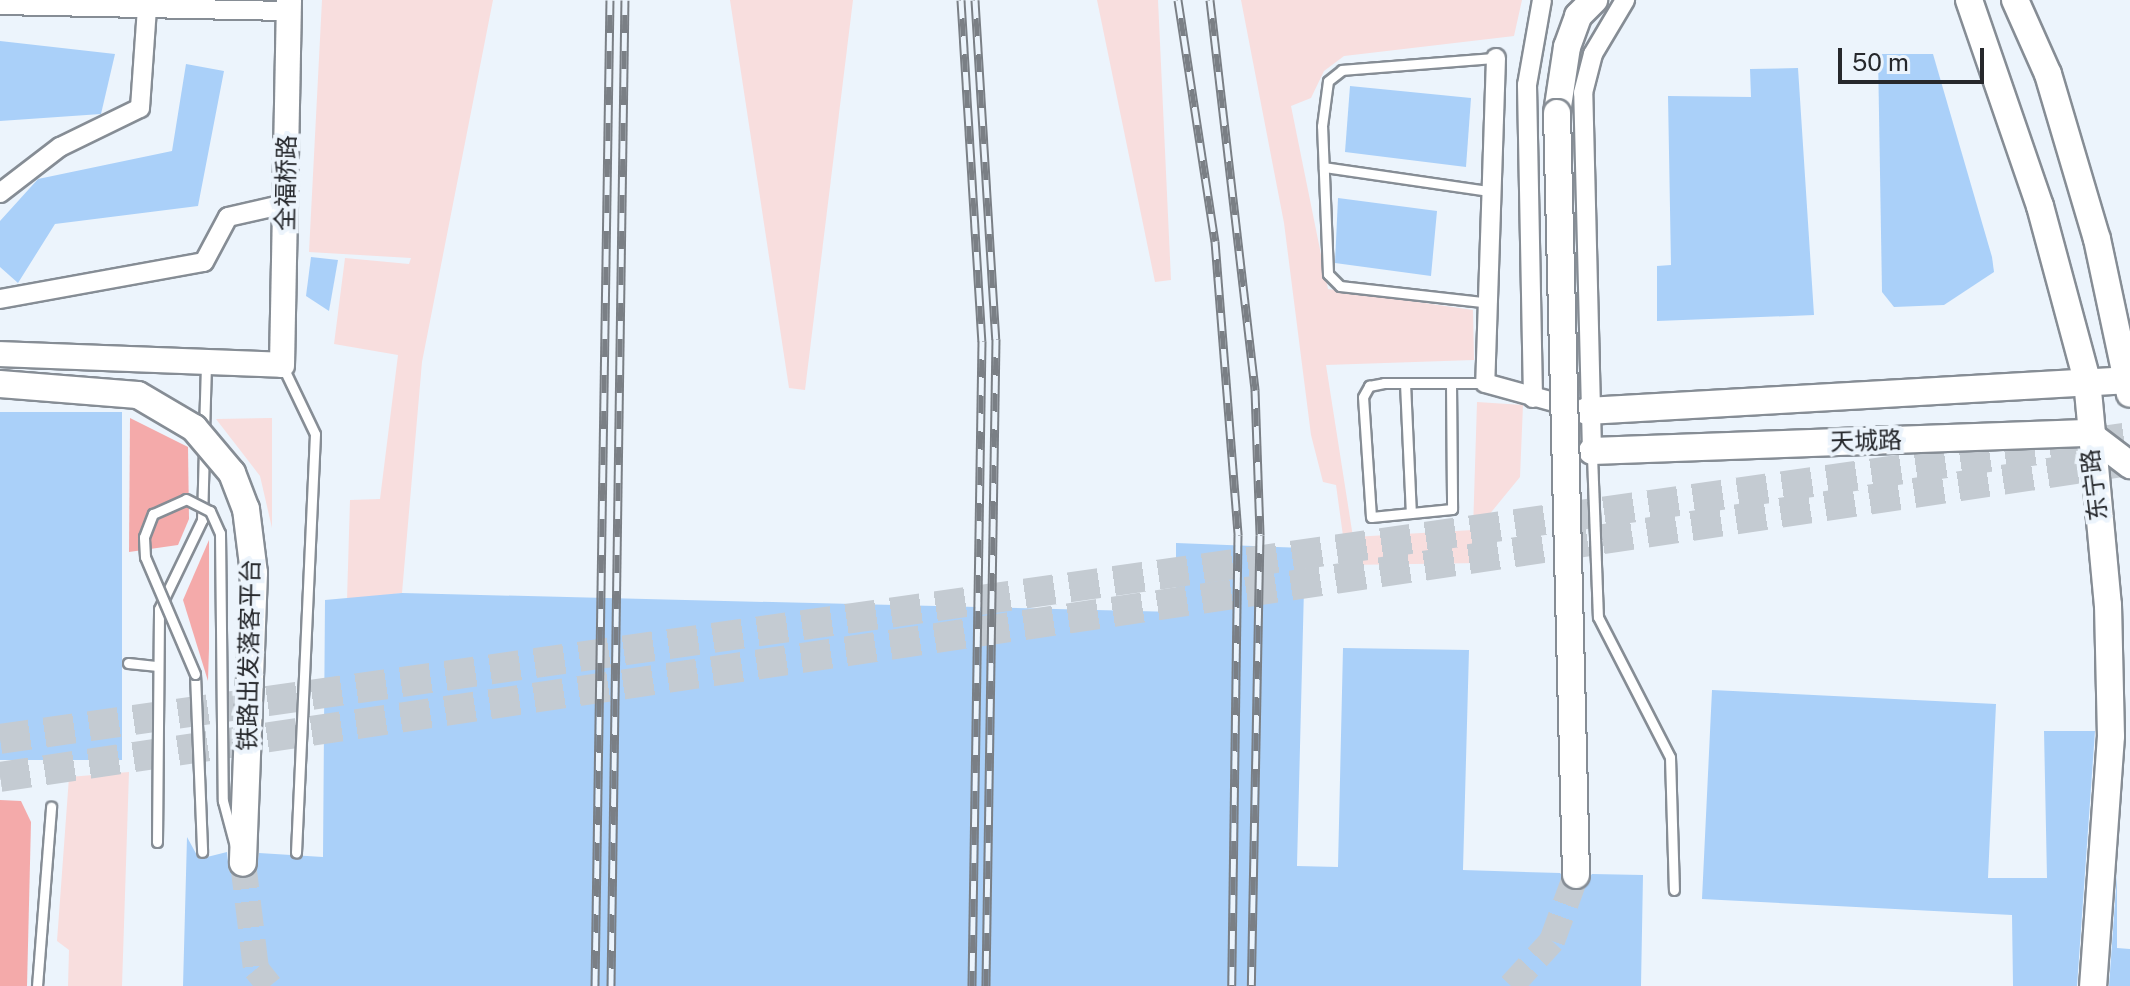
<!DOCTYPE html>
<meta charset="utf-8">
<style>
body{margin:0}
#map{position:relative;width:2130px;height:986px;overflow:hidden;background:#ecf4fc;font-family:"Public Sans","Noto Sans SC",sans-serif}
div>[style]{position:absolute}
.green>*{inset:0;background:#f8dede}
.forest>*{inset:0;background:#f4aaaa}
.building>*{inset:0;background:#aad0f9}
.secondary-tunnel>*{height:26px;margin-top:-13px;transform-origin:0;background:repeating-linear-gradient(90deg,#c4cbd2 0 26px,transparent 0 39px)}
.primary-tunnel>*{height:30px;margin-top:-15px;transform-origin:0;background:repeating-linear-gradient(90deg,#c4cbd2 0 30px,transparent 0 45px)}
.roads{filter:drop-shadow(2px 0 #868d95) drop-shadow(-2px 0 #868d95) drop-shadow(0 2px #868d95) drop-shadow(0 -2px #868d95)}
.service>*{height:9px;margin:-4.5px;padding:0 4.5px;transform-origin:4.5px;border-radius:4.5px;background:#fff}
.minor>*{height:18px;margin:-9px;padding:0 9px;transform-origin:9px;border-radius:9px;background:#fff}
.tertiary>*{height:24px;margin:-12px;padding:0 12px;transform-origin:12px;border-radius:12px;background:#fff}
.secondary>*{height:26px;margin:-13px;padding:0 13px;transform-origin:13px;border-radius:13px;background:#fff}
.rail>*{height:9px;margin-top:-4.5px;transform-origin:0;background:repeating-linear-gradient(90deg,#ecf4fc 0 18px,#7a7f85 0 36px);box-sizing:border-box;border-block:2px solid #7a7f85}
.bridges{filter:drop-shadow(2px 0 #868d95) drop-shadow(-2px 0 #868d95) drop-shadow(0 2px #868d95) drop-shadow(0 -2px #868d95)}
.service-bridge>*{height:9px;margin:-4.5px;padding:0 4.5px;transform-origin:4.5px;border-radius:4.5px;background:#fff}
.secondary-bridge>*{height:26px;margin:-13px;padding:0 13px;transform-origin:13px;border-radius:13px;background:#fff}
span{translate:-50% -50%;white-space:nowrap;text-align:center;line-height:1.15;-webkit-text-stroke:8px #ecf4fc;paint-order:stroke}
.street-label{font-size:24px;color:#26282c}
.scale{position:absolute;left:1838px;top:48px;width:146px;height:36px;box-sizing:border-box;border:4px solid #26282c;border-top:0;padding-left:10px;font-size:24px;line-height:28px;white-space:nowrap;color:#26282c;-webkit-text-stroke:6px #ecf4fc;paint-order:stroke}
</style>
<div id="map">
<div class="green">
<div style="clip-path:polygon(322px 0,493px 0,422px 362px,402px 593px,347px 600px,350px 500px,380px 499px,398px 355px,334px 344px,345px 258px,409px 264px,411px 258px,309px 252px)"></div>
<div style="clip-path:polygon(730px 0,853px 0,805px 390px,789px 388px)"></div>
<div style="clip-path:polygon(1097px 0,1158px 0,1171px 280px,1155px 282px)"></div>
<div style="clip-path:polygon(1241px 0,1522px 0,1514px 36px,1344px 56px,1324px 71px,1311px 98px,1291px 106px,1328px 289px,1473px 310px,1474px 360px,1326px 365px,1353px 537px,1473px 530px,1477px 402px,1523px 405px,1520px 477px,1484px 521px,1481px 563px,1347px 565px,1336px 485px,1323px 482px,1311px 435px,1284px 223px)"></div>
<div style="clip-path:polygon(272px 418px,272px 528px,260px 476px,216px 419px)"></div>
<div style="clip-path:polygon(129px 772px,122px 986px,68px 986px,69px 950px,57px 941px,69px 777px)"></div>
</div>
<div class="forest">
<div style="clip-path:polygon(130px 418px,188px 447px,189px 519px,178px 545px,129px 552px)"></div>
<div style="clip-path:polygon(209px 540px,209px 648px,208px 681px,183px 600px)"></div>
<div style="clip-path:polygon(0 800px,21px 801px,31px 822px,27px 986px,0 986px)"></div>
</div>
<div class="building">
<div style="clip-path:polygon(0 41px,115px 54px,101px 114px,0 121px)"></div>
<div style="clip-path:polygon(1878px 54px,1933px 54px,1992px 257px,1994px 272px,1944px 305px,1894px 307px,1882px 292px)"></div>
<div style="clip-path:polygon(186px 64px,224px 71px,198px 206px,55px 224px,18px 283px,0 267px,0 221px,38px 179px,172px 151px)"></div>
<div style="clip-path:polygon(1798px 68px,1814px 315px,1657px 321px,1657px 266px,1671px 265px,1668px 96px,1751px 97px,1750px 69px)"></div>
<div style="clip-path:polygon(1350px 86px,1471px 98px,1466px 167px,1345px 152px)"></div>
<div style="clip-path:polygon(1338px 198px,1437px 211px,1431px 276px,1335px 263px)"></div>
<div style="clip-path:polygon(311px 257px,338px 260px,329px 311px,306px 296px)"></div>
<div style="clip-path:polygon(0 412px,122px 412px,122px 760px,0 760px)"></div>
<div style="clip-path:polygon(1176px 543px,1305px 548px,1297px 866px,1338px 867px,1343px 648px,1469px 650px,1463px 870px,1560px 873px,1576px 891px,1592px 874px,1643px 875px,1641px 986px,183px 986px,187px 837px,199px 859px,227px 852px,229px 871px,242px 879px,256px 872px,259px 853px,323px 857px,325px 600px,402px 593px,1176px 612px)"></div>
<div style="clip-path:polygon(1712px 690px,1996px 704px,1988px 878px,2047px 878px,2044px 731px,2095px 731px,2077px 986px,2013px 986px,2012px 915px,1702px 899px)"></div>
<div style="clip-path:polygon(2117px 874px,2117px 948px,2130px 949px,2130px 986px,2109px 986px)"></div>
</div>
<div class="secondary-tunnel">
<div style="left:243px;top:863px;width:107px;rotate:83deg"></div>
<div style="left:256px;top:969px;width:22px;rotate:51deg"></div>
<div style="left:1511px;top:986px;width:61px;rotate:-47.7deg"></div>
<div style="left:1552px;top:941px;width:70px;rotate:-70deg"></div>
</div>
<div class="primary-tunnel">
<div style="left:0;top:739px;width:2151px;rotate:-8.07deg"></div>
<div style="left:0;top:777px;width:2146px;rotate:-8.44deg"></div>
</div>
<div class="roads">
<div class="service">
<div style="left:1324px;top:167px;width:166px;rotate:8.3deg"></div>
<div style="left:1482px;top:302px;width:143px;rotate:-173.6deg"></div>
<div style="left:1340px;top:286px;width:17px;rotate:-135deg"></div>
<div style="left:1328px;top:274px;width:148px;rotate:-92.3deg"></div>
<div style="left:1322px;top:126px;width:45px;rotate:-82.4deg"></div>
<div style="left:1328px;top:81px;width:18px;rotate:-38deg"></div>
<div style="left:1342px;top:70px;width:154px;rotate:-4.5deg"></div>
<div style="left:282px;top:365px;width:76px;rotate:64.4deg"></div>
<div style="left:315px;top:434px;width:419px;rotate:92.6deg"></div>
<div style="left:1405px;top:383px;width:130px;rotate:87.4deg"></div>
<div style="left:1451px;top:383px;width:126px;rotate:89.5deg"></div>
<div style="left:1452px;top:509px;width:81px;rotate:174.4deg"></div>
<div style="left:1371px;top:517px;width:120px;rotate:-93.8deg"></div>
<div style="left:1363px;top:397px;width:13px;rotate:-61deg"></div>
<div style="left:1369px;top:386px;width:15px;rotate:-11deg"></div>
<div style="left:1384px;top:383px;width:101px"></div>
<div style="left:204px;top:432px;width:68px;rotate:-88.3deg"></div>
<div style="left:1592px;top:455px;width:162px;rotate:87.9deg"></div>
<div style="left:1598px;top:617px;width:157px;rotate:62.8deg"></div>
<div style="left:1670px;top:757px;width:133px;rotate:88.3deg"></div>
<div style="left:128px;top:663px;width:30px;rotate:6deg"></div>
<div style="left:195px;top:674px;width:178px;rotate:87.7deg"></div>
<div style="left:157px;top:842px;width:233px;rotate:-89.5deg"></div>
<div style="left:159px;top:609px;width:99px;rotate:-64.2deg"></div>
<div style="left:202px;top:520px;width:73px;rotate:-88.4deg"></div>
<div style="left:37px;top:986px;width:180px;rotate:-85.5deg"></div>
</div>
<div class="minor">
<div style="left:0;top:5px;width:289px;rotate:1.2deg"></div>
<div style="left:1496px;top:58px;width:325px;rotate:91.9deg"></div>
<div style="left:1485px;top:383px;width:94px;rotate:15.4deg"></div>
<div style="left:0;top:193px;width:76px;rotate:-37.5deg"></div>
<div style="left:60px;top:147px;width:89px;rotate:-26deg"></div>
<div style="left:140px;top:108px;width:99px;rotate:-86deg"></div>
<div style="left:0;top:299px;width:207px;rotate:-10.3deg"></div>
<div style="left:204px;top:262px;width:51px;rotate:-61.9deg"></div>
<div style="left:228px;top:217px;width:58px;rotate:-12.8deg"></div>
<div style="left:1533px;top:398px;width:313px;rotate:-91.1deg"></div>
<div style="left:1527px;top:85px;width:86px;rotate:-80deg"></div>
<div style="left:1592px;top:451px;width:358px;rotate:-91.4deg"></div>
<div style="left:1583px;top:93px;width:40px;rotate:-75.6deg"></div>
<div style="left:1593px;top:54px;width:63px;rotate:-59.3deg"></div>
</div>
<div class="tertiary">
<div style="left:0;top:354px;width:282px;rotate:2.2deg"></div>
<div style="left:282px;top:365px;width:365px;rotate:-88.9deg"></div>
</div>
<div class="secondary">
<div style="left:1969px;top:0;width:218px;rotate:71deg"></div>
<div style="left:2040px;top:206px;width:180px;rotate:74.9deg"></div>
<div style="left:2087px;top:380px;width:226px;rotate:84.7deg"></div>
<div style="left:2108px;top:605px;width:131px;rotate:88.7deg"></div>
<div style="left:2111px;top:736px;width:251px;rotate:94.1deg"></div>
<div style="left:2015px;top:0;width:81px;rotate:66deg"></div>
<div style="left:2048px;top:74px;width:172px;rotate:73.5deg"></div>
<div style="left:2097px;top:239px;width:158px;rotate:78deg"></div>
<div style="left:1557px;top:113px;width:67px;rotate:-81.4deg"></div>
<div style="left:1567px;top:47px;width:33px;rotate:-70deg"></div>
<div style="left:1578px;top:16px;width:23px;rotate:-45deg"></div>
<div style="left:1587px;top:411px;width:544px;rotate:-3.27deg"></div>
<div style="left:1592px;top:451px;width:496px;rotate:-2.1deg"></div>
<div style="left:2088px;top:433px;width:53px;rotate:37.3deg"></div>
</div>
</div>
<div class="rail">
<div style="left:961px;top:0;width:342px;rotate:86.5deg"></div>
<div style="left:982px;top:341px;width:645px;rotate:90.89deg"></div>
<div style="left:975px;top:0;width:340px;rotate:86.5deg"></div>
<div style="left:996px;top:339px;width:647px;rotate:90.89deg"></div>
<div style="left:1178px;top:0;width:244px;rotate:81.3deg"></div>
<div style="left:1215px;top:241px;width:295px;rotate:85.5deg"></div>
<div style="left:1238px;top:535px;width:451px;rotate:90.8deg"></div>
<div style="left:1210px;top:0;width:393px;rotate:83.4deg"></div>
<div style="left:1255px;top:390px;width:145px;rotate:88deg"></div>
<div style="left:1260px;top:535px;width:451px;rotate:91.1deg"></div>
<div style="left:595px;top:986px;width:986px;rotate:-89.13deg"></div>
<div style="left:611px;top:986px;width:986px;rotate:-89.19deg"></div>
</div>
<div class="bridges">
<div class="service-bridge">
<div style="left:195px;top:674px;width:127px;rotate:-113.1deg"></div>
<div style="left:145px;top:557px;width:20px;rotate:-93deg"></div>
<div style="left:144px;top:537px;width:25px;rotate:-69deg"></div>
<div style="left:153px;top:514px;width:36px;rotate:-24deg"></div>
<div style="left:186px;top:499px;width:27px;rotate:27deg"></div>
<div style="left:210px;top:511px;width:24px;rotate:66deg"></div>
<div style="left:220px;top:533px;width:268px;rotate:89.4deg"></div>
<div style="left:223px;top:801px;width:51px;rotate:75.1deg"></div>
</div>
<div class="secondary-bridge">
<div style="left:1557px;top:113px;width:762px;rotate:88.57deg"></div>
<div style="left:0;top:384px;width:138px;rotate:4.6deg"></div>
<div style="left:138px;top:395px;width:65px;rotate:30.5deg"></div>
<div style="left:194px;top:428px;width:59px;rotate:49.8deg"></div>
<div style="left:232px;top:473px;width:39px;rotate:69deg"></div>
<div style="left:246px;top:509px;width:64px;rotate:82.9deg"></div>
<div style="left:254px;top:573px;width:290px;rotate:92.2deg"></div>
</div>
</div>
<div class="street-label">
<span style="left:286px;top:183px;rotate:-89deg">全福桥路</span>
<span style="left:1866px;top:441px;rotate:-2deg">天城路</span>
<span style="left:2094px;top:485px;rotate:-97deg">东宁路</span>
<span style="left:249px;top:655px;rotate:-89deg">铁路出发落客平台</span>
</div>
<div class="scale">50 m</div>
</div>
